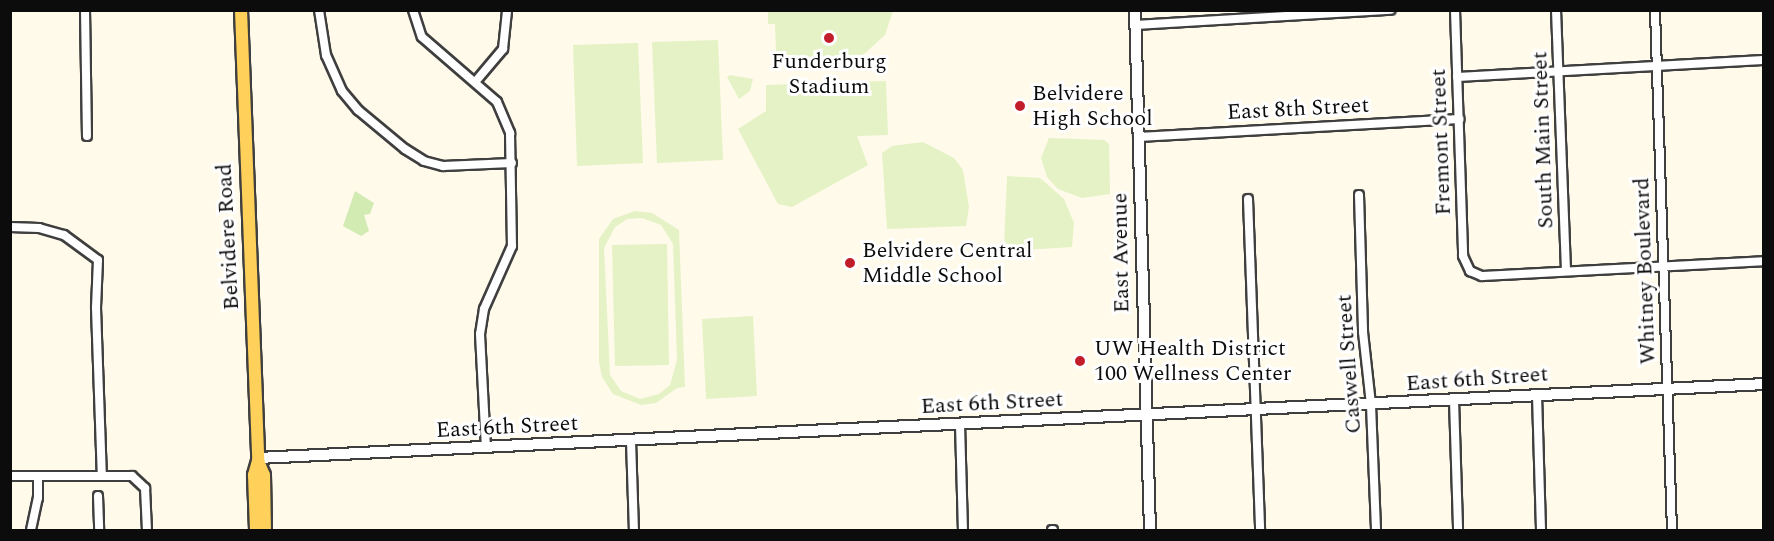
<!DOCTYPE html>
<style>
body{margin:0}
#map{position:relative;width:1774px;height:541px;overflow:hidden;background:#fffaea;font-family:Spectral,serif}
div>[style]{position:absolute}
.green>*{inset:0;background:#d2ebb2}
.pitch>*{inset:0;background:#e4f2c5}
.roads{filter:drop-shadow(2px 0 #3f3f3f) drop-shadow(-2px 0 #3f3f3f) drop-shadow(0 2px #3f3f3f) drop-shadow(0 -2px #3f3f3f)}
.minor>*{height:8px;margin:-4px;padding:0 4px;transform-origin:4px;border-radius:4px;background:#fff}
.tertiary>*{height:10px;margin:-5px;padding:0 5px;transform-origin:5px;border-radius:5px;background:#fff}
.primary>*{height:12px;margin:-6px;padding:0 6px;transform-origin:6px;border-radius:6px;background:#ffd15a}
.dots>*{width:16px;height:16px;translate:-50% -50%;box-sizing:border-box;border:3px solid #fff;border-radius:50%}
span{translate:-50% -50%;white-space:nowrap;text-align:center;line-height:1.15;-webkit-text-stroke:6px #fff;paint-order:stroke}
.poi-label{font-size:22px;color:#0c0c0c}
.left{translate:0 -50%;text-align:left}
.street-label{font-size:22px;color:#0c0c0c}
.frame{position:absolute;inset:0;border:12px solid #0c0c0c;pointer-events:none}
</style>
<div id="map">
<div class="green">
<div style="clip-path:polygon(355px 191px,374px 203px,370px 214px,364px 215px,369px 231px,361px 236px,343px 226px)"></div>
</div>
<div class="pitch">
<div style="clip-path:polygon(768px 11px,768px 10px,893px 11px,885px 35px,864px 54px,843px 60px,787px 62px,786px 52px,776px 52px,775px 24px,768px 24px)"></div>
<div style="clip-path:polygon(718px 40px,723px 160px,657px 163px,652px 42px)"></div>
<div style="clip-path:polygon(638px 43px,643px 163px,577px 166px,573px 45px)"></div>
<div style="clip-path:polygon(730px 75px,753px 79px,750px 91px,739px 99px,727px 77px)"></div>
<div style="clip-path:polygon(886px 81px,888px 135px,857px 136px,868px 165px,792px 207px,778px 204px,738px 129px,766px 111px,766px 85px)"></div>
<div style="clip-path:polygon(1049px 138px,1104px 140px,1109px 144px,1110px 194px,1082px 198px,1058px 189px,1047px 177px,1041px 158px)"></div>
<div style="clip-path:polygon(923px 142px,954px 158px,963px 170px,969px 207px,966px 226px,887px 229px,882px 153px,892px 146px)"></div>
<div style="clip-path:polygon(1007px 176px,1040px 178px,1064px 199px,1074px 223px,1072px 247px,1007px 251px,1004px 246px)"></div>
<div style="clip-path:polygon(evenodd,635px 211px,652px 213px,679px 230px,685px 387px,677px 388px,656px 403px,641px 405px,613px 394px,602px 377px,599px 362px,599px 239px,613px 219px,635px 211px,642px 218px,661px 225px,673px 244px,677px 360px,670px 385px,659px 394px,640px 399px,621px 391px,610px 375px,604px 248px,615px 227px,627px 219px,642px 218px)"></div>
<div style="clip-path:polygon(667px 244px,669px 365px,615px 366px,612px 245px)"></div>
<div style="clip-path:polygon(753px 316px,757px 396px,706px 399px,702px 319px)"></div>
</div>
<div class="roads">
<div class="minor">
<div style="left:85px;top:10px;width:126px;rotate:89.1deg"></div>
<div style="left:319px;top:10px;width:46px;rotate:81.2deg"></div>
<div style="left:326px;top:55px;width:39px;rotate:66deg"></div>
<div style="left:342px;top:91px;width:25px;rotate:50deg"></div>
<div style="left:358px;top:110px;width:61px;rotate:39.7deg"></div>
<div style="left:405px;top:149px;width:22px;rotate:32deg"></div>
<div style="left:424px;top:161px;width:20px;rotate:15deg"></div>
<div style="left:443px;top:166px;width:69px;rotate:-2.5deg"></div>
<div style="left:413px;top:10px;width:28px;rotate:72deg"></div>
<div style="left:422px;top:37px;width:99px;rotate:40.9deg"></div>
<div style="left:497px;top:102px;width:34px;rotate:67deg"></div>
<div style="left:510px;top:133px;width:113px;rotate:89deg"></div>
<div style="left:512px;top:246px;width:69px;rotate:114deg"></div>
<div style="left:484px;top:309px;width:25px;rotate:99deg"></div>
<div style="left:480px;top:334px;width:113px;rotate:87deg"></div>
<div style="left:1455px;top:10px;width:246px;rotate:88.1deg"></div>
<div style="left:1463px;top:256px;width:17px;rotate:65deg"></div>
<div style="left:1470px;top:271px;width:13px;rotate:23deg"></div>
<div style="left:1482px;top:276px;width:282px;rotate:-3deg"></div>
<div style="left:1556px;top:10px;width:259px;rotate:87.8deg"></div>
<div style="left:1655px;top:10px;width:520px;rotate:88.13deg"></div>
<div style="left:1135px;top:25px;width:256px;rotate:-3.4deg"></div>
<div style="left:1457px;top:77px;width:307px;rotate:-3.2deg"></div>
<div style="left:476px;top:81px;width:42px;rotate:-49.8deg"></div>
<div style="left:503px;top:49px;width:39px;rotate:-84deg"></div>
<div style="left:1138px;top:137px;width:322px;rotate:-3.2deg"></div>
<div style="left:1359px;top:195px;width:137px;rotate:88.3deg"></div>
<div style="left:1363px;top:332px;width:73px;rotate:83.7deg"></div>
<div style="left:1371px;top:405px;width:125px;rotate:87.7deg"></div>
<div style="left:1248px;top:199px;width:331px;rotate:87.9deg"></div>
<div style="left:10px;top:227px;width:29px;rotate:2deg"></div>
<div style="left:39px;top:228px;width:26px;rotate:16deg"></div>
<div style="left:64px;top:235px;width:42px;rotate:36.3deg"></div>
<div style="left:98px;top:260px;width:48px;rotate:92.4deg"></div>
<div style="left:96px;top:308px;width:168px;rotate:88deg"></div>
<div style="left:1537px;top:395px;width:135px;rotate:88.3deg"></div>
<div style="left:1454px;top:400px;width:130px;rotate:88.2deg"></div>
<div style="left:960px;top:424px;width:106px;rotate:88.4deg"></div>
<div style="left:631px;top:441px;width:89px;rotate:88.1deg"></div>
<div style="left:10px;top:476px;width:122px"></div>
<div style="left:132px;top:476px;width:18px;rotate:43deg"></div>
<div style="left:145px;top:488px;width:42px;rotate:87.3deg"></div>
<div style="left:98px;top:496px;width:34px;rotate:88deg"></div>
<div style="left:31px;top:530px;width:33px;rotate:-78deg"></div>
<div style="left:38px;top:498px;width:20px;rotate:-90deg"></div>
<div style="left:1052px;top:530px;width:1px"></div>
</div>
<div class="tertiary">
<div style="left:1135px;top:10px;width:520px;rotate:88.35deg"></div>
<div style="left:258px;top:458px;width:1508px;rotate:-2.81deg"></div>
</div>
<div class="primary">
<div style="left:241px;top:10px;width:451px;rotate:87.8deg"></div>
<div style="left:258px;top:461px;width:15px;rotate:106deg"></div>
<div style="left:254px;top:475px;width:55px;rotate:87.9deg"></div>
<div style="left:258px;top:461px;width:15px;rotate:67deg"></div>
<div style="left:264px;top:475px;width:55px;rotate:89deg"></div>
</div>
</div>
<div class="dots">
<div style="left:829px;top:38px;background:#c21d2b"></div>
<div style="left:1020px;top:106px;background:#c21d2b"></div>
<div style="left:850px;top:263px;background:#c21d2b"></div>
<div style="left:1080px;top:361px;background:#c21d2b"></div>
</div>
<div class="poi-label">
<span style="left:829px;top:74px">Funderburg<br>Stadium</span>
<span class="left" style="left:1032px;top:106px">Belvidere<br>High School</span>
<span class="left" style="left:862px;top:263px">Belvidere Central<br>Middle School</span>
<span class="left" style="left:1094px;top:361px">UW Health District<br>100 Wellness Center</span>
</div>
<div class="street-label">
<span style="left:1298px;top:109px;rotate:-3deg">East 8th Street</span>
<span style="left:1543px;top:140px;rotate:-92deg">South Main Street</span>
<span style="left:1441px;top:142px;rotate:-92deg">Fremont Street</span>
<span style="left:228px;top:237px;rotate:-93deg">Belvidere Road</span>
<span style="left:1121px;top:253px;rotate:-91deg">East Avenue</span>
<span style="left:1645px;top:271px;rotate:-92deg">Whitney Boulevard</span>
<span style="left:1349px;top:364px;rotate:-94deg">Caswell Street</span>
<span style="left:1477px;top:379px;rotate:-4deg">East 6th Street</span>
<span style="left:992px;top:403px;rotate:-3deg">East 6th Street</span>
<span style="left:507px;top:427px;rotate:-3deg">East 6th Street</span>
</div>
<div class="frame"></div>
</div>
